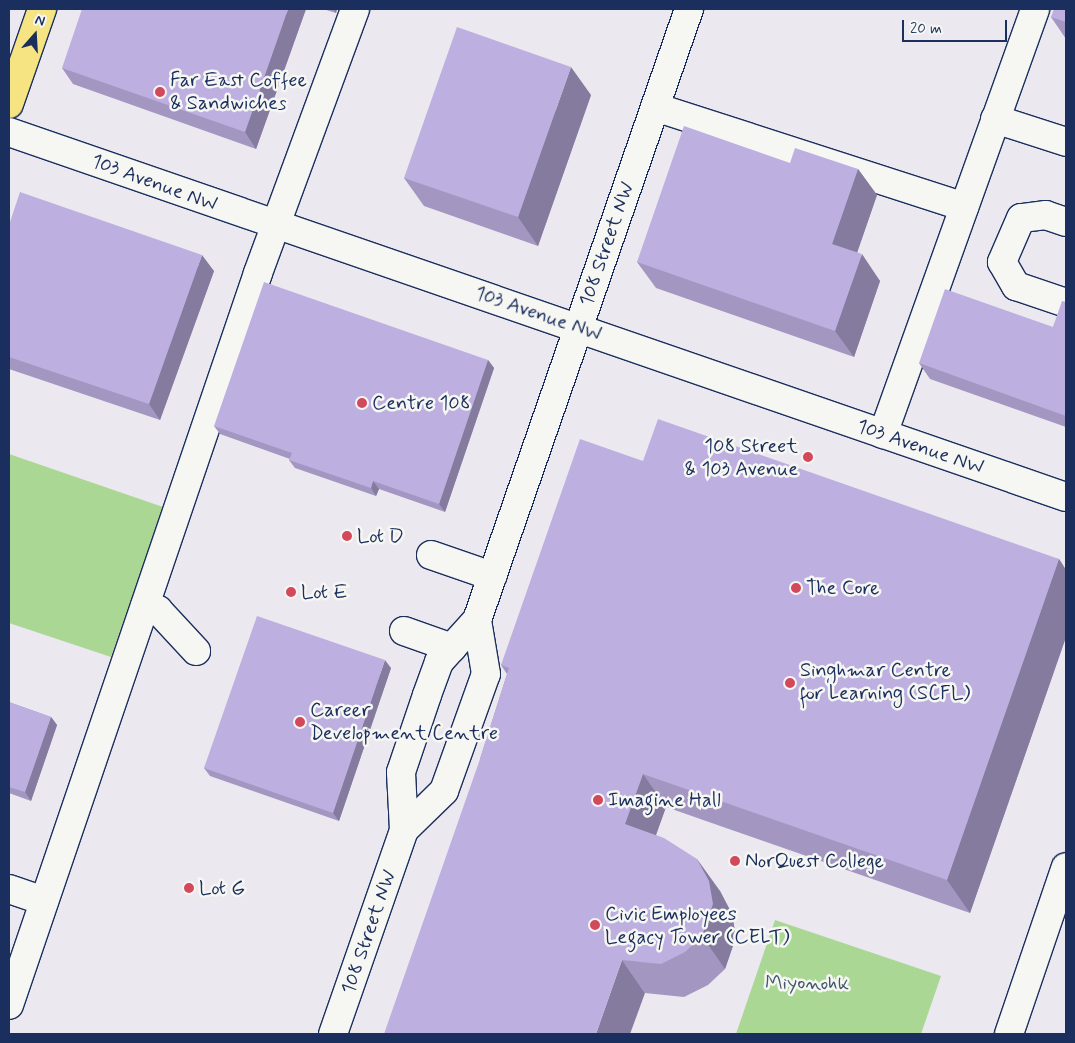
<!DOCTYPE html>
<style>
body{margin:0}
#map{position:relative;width:1075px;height:1043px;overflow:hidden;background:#ebe8ef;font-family:Mynerve,sans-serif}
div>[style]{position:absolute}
.green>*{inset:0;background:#abd795}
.roads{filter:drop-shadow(1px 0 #1b2f5e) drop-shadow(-1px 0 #1b2f5e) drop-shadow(0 1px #1b2f5e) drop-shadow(0 -1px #1b2f5e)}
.minor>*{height:28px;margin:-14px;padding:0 14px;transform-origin:14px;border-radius:14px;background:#f6f6f2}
.major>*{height:28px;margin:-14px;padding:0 14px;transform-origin:14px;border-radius:14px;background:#f6e381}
.wall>*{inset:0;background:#a397c2}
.shaded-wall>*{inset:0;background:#847b9e}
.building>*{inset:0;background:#bdb0e1}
.dots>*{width:14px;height:14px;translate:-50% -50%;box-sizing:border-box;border:2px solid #f6f6f2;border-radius:50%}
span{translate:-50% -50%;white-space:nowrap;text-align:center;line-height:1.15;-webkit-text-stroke:5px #f6f6f2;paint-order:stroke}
.poi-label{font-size:20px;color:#1b2f5e}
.left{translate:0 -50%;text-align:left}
.right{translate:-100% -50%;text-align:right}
.street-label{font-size:20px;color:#1b2f5e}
.park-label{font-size:20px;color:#3f596c}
.frame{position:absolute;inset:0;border:10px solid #1b2f5e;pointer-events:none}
.north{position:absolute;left:10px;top:10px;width:50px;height:50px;-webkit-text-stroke:4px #f6f6f2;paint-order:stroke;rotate:19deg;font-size:14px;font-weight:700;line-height:20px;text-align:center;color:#1b2f5e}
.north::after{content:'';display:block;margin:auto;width:18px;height:22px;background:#1b2f5e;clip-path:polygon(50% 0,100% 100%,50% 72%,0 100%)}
.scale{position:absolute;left:902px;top:20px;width:105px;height:22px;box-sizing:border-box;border:2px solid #1b2f5e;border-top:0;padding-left:6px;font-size:15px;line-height:18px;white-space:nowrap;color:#1b2f5e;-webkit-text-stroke:4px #f6f6f2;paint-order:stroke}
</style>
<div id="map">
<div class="green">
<div style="clip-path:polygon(9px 454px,163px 507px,111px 657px,9px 623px)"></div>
<div style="clip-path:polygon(775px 920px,941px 976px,921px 1034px,736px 1034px)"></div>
</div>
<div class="roads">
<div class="minor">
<div style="left:655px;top:107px;width:325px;rotate:17.9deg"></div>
<div style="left:995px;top:119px;width:75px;rotate:17.9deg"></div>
<div style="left:9px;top:132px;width:1118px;rotate:19.05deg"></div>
<div style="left:1066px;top:222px;width:21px;rotate:-161deg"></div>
<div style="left:1046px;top:215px;width:25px;rotate:173deg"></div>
<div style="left:1021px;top:218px;width:48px;rotate:113.4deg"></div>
<div style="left:1002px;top:262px;width:28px;rotate:60deg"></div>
<div style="left:1016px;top:286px;width:53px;rotate:18.8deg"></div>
<div style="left:883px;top:434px;width:451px;rotate:-70.3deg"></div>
<div style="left:431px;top:555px;width:65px;rotate:19deg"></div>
<div style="left:145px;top:606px;width:14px;rotate:17deg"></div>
<div style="left:158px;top:610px;width:56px;rotate:47.2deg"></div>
<div style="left:404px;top:631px;width:51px;rotate:19.5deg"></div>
<div style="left:404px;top:830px;width:56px;rotate:-44.3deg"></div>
<div style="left:444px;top:791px;width:124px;rotate:-70.3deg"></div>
<div style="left:486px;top:674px;width:55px;rotate:-99.5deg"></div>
<div style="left:9px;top:889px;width:37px;rotate:19deg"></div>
<div style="left:9px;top:1005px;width:773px;rotate:-71.21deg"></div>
<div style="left:258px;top:273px;width:281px;rotate:-69.8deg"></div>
<div style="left:333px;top:1034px;width:216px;rotate:-70.8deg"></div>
<div style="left:404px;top:830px;width:58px;rotate:-93deg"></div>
<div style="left:401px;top:772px;width:81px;rotate:-71.3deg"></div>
<div style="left:427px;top:695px;width:35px;rotate:-70deg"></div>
<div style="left:439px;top:662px;width:57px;rotate:-47.9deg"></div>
<div style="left:477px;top:620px;width:647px;rotate:-70.86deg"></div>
<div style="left:1009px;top:1034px;width:176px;rotate:-71.2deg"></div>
</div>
<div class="major">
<div style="left:9px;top:104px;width:101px;rotate:-70.8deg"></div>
</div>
</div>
<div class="wall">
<div style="clip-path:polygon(306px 9px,256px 149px,73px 84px,62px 68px)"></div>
<div style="clip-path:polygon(323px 9px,337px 9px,336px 13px)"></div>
<div style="clip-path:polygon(1066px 9px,1066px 39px,1051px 17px)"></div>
<div style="clip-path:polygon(591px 95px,538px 246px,424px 206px,404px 178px)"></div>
<div style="clip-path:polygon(790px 163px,858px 169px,877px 195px,857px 253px,880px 281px,854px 357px,656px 288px,637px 262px)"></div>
<div style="clip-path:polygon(9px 225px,214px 271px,160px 420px,9px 369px)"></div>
<div style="clip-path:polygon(1066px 302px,1066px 427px,930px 379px,919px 363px,1053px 327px)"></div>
<div style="clip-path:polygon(488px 360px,494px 368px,445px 512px,379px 489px,376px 496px,295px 468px,289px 460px,290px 459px,220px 434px,214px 426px)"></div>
<div style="clip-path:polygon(643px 461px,1059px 559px,1066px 570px,1066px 637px,970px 913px,666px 807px,656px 835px,720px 891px,732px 914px,736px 937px,725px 969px,708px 985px,684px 997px,645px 993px,480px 759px,507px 674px,501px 665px)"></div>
<div style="clip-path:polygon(391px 668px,339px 821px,210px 776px,204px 768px)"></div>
<div style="clip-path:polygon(9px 702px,51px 717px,57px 725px,31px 801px,9px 793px)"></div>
</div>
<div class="shaded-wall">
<div style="clip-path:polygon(288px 9px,306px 9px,256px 149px,245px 132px)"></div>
<div style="clip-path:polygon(333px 9px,337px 9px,336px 13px)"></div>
<div style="clip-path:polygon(571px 67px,591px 95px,538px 246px,518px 217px)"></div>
<div style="clip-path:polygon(858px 169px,877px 195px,851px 270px,832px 244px)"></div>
<div style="clip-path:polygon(862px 254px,880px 281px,854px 357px,835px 331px)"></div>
<div style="clip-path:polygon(202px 255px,214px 271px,160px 420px,149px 404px)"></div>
<div style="clip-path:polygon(488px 360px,494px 368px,445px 512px,439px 504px)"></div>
<div style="clip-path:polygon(373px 481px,379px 489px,376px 496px,371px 488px)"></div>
<div style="clip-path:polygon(1059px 559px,1066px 570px,1066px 637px,970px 913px,947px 880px)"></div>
<div style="clip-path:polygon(385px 660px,391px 668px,339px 821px,333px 813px)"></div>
<div style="clip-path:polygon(51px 717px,57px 725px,31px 801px,25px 792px)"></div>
<div style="clip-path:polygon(643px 774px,666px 807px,648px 857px,625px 824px)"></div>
<div style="clip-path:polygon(697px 859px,720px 891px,732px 914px,736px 937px,725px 969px,702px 936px)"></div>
<div style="clip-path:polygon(622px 960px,645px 993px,630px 1034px,596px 1034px)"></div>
</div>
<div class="building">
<div style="clip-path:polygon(82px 9px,288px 9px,245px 132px,62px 68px)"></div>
<div style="clip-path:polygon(1054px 9px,1066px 9px,1066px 22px,1051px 17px)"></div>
<div style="clip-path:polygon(457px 27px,571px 67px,518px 217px,404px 178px)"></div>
<div style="clip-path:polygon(684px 126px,790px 163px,795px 148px,858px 169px,832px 244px,862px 254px,835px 331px,637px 262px)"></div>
<div style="clip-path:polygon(20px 192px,202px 255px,149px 404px,9px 357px,9px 225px)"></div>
<div style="clip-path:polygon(264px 282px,488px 360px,439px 504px,373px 481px,371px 488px,289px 460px,292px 453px,214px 426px)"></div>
<div style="clip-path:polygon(945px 289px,1053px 327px,1062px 301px,1066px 302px,1066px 416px,919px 363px)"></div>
<div style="clip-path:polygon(658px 419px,1059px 559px,947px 880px,643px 774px,625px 824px,664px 838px,697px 859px,709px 881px,713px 904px,702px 936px,685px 952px,661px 964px,622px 960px,596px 1034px,384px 1034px,480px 759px,509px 668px,501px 665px,580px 439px,643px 461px)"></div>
<div style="clip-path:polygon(257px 616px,385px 660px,333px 813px,204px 768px)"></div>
<div style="clip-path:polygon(9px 702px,51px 717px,25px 792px,9px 787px)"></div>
</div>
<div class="dots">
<div style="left:160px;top:92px;background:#d1495b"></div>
<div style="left:362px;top:403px;background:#d1495b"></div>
<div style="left:808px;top:457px;background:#d1495b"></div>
<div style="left:347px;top:536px;background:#d1495b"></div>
<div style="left:796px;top:588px;background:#d1495b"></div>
<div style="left:291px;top:592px;background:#d1495b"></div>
<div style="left:790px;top:683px;background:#d1495b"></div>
<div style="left:300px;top:722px;background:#d1495b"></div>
<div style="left:598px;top:800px;background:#d1495b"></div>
<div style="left:735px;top:861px;background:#d1495b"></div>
<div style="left:189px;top:888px;background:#d1495b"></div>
<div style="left:595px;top:925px;background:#d1495b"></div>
</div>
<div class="poi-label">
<span class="left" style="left:170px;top:92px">Far East Coffee<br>&amp; Sandwiches</span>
<span class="left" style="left:372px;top:403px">Centre 108</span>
<span class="right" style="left:798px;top:458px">108 Street<br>&amp; 103 Avenue</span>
<span class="left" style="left:357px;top:536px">Lot D</span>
<span class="left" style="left:806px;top:588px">The Core</span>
<span class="left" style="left:301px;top:592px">Lot E</span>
<span class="left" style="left:800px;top:682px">Singhmar Centre<br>for Learning (SCFL)</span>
<span class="left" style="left:310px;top:722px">Career<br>Development Centre</span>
<span class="left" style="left:608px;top:800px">Imagine Hall</span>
<span class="left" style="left:745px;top:861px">NorQuest College</span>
<span class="left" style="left:199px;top:888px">Lot G</span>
<span class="left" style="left:605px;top:926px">Civic Employees<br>Legacy Tower (CELT)</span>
</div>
<div class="street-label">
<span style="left:154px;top:183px;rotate:20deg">103 Avenue NW</span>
<span style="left:607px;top:244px;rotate:-71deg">108 Street NW</span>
<span style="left:538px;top:314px;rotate:19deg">103 Avenue NW</span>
<span style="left:920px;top:447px;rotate:19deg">103 Avenue NW</span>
<span style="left:369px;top:932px;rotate:-71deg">108 Street NW</span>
</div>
<div class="park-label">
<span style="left:807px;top:983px">Miyonohk</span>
</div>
<div class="frame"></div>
<div class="north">N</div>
<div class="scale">20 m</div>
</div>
